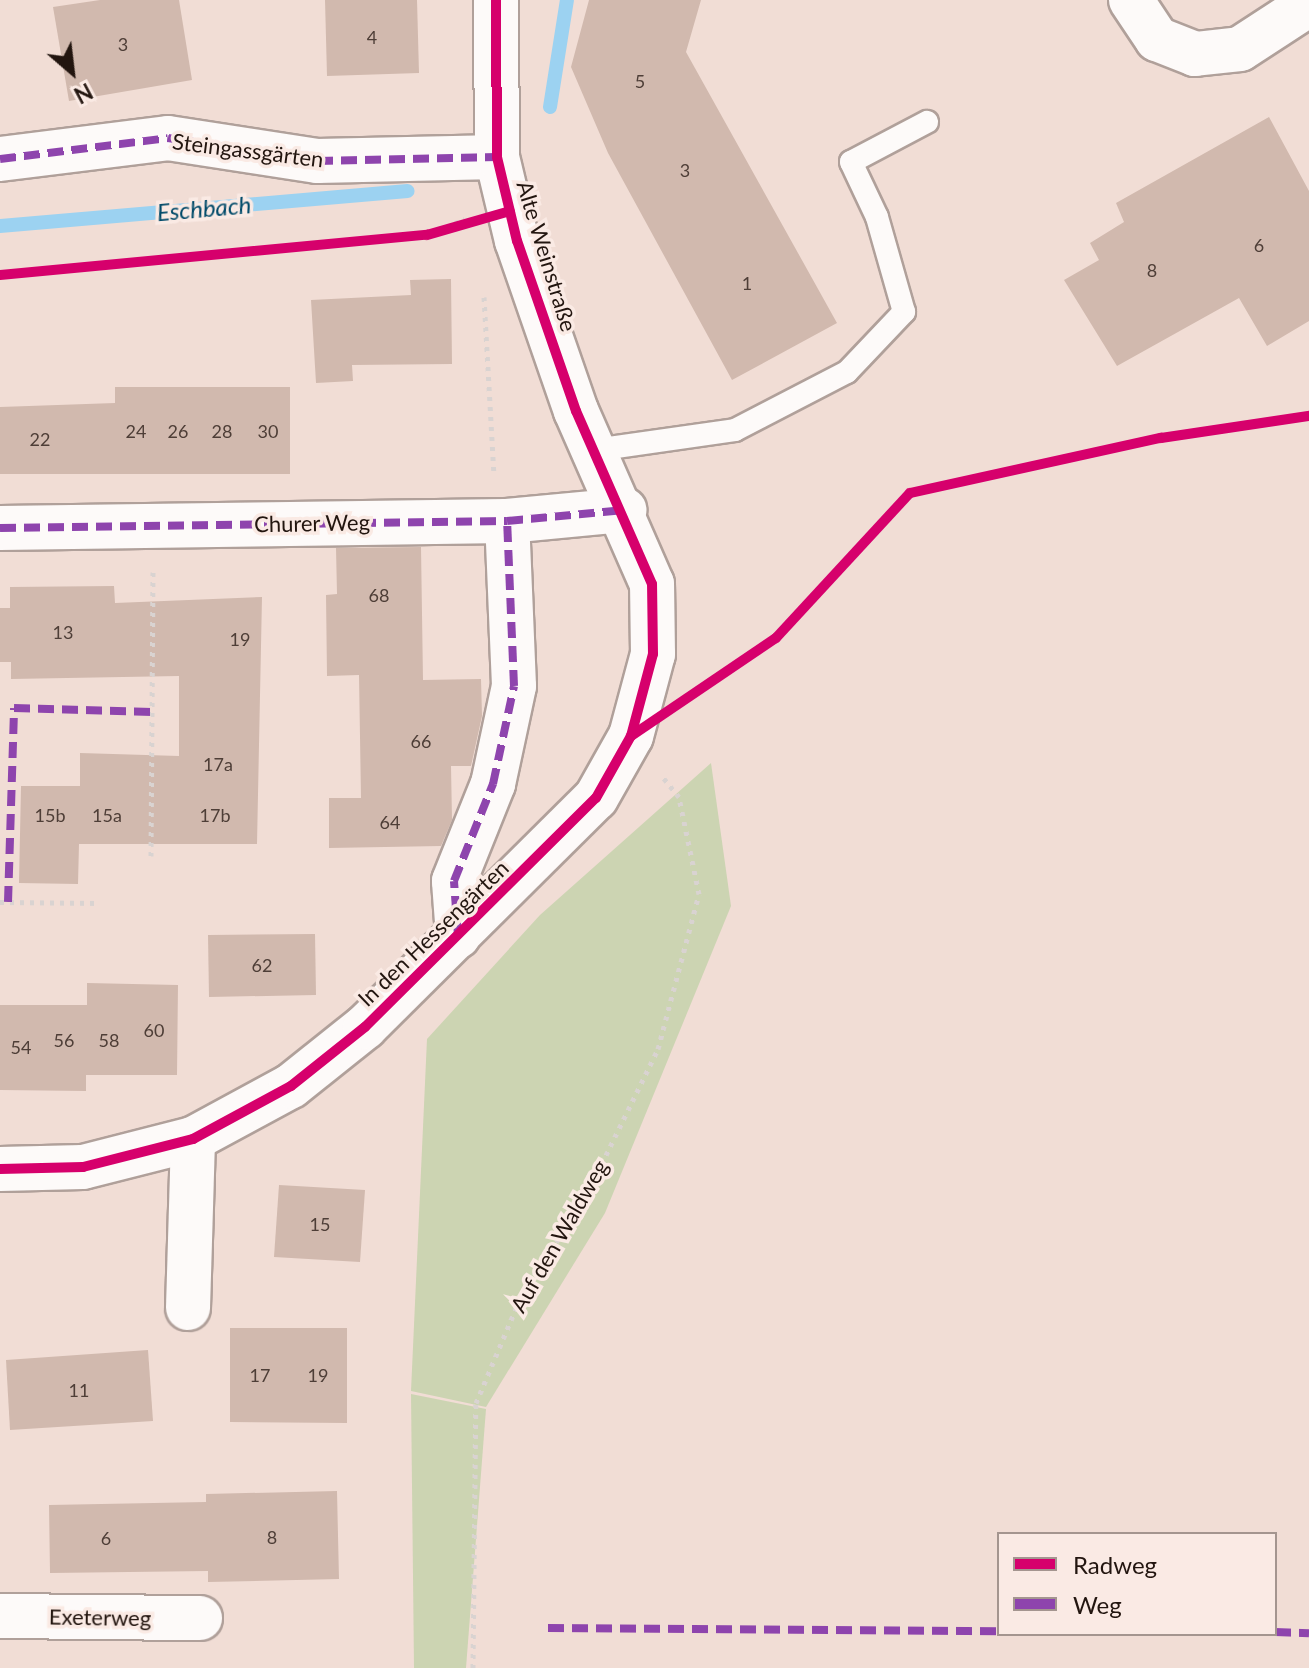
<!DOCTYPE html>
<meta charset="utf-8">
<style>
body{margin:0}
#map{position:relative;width:1309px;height:1668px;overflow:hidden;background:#f1ddd5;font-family:Lato,sans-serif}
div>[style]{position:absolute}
.green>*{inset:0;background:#ccd4b2}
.stream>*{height:14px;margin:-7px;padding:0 7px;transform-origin:7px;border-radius:7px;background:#9cd2f1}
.building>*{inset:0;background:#d1b9ae}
.path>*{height:5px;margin-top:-2.5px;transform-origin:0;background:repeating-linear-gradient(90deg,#d9d3d1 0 4px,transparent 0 10px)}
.roads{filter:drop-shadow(2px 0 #b0a09a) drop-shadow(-2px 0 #b0a09a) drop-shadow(0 2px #b0a09a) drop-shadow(0 -2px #b0a09a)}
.service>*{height:22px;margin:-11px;padding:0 11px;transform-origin:11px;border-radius:11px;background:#fdfaf9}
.minor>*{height:44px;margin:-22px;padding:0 22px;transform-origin:22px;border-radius:22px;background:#fdfaf9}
.quiet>*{height:8px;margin-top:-4px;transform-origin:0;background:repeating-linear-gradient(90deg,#8e44ad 0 16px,transparent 0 24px)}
.cycleway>*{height:10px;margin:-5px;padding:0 5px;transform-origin:5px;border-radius:5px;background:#d6006c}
span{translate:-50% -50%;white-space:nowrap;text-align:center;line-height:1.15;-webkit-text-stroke:7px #faeae4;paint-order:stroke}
.number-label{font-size:18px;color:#4e3e37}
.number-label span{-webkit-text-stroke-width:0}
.street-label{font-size:22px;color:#22150f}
.water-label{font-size:24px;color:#004a69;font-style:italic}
.legend{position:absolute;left:997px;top:1532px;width:280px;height:104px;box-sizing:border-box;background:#faeae4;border:2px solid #a4958f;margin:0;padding:10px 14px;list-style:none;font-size:24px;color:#22150f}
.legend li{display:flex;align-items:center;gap:16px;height:40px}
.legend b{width:40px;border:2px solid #a4958f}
.north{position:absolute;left:32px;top:32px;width:80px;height:80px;-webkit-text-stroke:6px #faeae4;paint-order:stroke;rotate:152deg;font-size:22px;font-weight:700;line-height:32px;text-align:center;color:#22150f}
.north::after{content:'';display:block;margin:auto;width:28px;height:36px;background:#22150f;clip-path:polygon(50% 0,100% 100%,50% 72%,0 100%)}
</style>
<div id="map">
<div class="green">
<div style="clip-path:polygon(711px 763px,731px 906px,605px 1213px,486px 1407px,411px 1391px,427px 1039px,540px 915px)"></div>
<div style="clip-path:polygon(411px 1394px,486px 1409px,466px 1668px,414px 1668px)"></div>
</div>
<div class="stream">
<div style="left:550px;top:107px;width:108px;rotate:-81deg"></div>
<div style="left:0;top:226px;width:409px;rotate:-4.9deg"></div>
</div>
<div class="building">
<div style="clip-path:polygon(100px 0,179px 0,192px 80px,69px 101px,53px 7px)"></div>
<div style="clip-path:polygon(325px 0,417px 0,419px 73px,327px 76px)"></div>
<div style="clip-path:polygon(589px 0,701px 0,686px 52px,837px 323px,732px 380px,608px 153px,571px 67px)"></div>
<div style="clip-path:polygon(1269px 117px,1309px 191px,1309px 321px,1267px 346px,1239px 298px,1117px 366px,1064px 280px,1099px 260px,1090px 243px,1124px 222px,1116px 203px)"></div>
<div style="clip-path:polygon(451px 279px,452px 364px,352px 365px,353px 381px,316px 383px,311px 300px,411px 295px,410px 280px)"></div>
<div style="clip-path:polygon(115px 387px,290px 387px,290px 474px,0 474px,0 407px,115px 403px)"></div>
<div style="clip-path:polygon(421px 547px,423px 680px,481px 679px,482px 716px,471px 766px,451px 766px,452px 820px,441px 846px,329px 848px,329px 798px,361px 798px,359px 675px,327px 676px,326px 595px,337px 594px,336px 548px)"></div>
<div style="clip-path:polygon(114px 586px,115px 603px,262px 597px,257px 844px,79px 844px,78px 884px,19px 883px,21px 786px,80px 786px,80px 753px,179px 756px,179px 676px,11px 679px,11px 662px,0 662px,0 608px,10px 608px,10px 587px)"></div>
<div style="clip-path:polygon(315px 934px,316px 995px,209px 997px,208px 935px)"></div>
<div style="clip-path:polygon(87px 983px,178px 985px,177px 1075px,86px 1075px,86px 1091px,0 1090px,0 1005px,87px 1005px)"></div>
<div style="clip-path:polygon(279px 1185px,365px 1190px,360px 1262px,274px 1257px)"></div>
<div style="clip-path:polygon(230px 1328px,347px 1328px,347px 1423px,230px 1422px)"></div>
<div style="clip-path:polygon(148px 1350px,153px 1421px,10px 1430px,6px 1360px)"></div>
<div style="clip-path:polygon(337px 1491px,339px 1579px,208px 1582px,208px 1571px,50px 1573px,49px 1505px,206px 1502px,206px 1494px)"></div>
</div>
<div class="path">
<div style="left:0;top:275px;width:429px;rotate:-5.4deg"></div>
<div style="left:427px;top:235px;width:41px;rotate:-22.8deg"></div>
<div style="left:484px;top:297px;width:178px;rotate:86.8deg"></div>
<div style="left:690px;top:696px;width:104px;rotate:-34deg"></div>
<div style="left:776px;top:638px;width:197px;rotate:-47.3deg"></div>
<div style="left:910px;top:493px;width:257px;rotate:-12.4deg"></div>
<div style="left:1161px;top:438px;width:150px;rotate:-8.5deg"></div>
<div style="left:151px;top:856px;width:284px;rotate:-89.6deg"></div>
<div style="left:0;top:902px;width:99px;rotate:0.6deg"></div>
<div style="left:473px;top:1668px;width:265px;rotate:-89.4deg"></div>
<div style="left:476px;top:1403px;width:121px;rotate:-67.1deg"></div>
<div style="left:523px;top:1292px;width:110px;rotate:-56.5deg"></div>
<div style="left:584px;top:1200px;width:168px;rotate:-63.9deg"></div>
<div style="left:658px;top:1049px;width:160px;rotate:-75.2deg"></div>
<div style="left:699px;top:894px;width:99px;rotate:-101.7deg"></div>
<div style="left:679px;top:797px;width:27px;rotate:-129deg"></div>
</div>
<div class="roads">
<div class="service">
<div style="left:595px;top:450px;width:141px;rotate:-8.1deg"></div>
<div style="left:735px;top:430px;width:126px;rotate:-27.4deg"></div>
<div style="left:847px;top:372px;width:83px;rotate:-46.5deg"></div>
<div style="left:904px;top:312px;width:99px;rotate:-105.9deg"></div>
<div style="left:877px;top:217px;width:61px;rotate:-115.3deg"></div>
<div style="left:851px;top:162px;width:86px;rotate:-27.8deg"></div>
</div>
<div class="minor">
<div style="left:1131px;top:0;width:47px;rotate:56.3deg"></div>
<div style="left:1157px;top:39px;width:41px;rotate:21.5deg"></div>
<div style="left:1195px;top:54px;width:45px;rotate:-6.3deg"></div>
<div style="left:1240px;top:49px;width:82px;rotate:-33.1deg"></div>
<div style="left:0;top:159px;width:169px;rotate:-7.1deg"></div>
<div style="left:168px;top:138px;width:151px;rotate:8.8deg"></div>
<div style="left:317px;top:161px;width:180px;rotate:-1.3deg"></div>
<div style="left:0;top:528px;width:507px;rotate:-0.79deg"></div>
<div style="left:507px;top:521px;width:118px;rotate:-5.4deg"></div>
<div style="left:458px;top:936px;width:55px;rotate:-94.2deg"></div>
<div style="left:454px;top:881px;width:105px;rotate:-68.1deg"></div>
<div style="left:493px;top:784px;width:100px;rotate:-77.9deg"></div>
<div style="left:514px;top:686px;width:165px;rotate:-92.4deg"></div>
<div style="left:0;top:1169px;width:83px;rotate:-1.4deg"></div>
<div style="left:83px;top:1167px;width:114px;rotate:-14.3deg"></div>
<div style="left:193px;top:1139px;width:111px;rotate:-28.4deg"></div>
<div style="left:291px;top:1086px;width:95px;rotate:-38.6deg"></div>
<div style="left:365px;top:1027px;width:325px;rotate:-44.8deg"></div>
<div style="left:596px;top:798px;width:71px;rotate:-60.6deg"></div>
<div style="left:631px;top:736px;width:85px;rotate:-75deg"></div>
<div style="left:653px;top:654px;width:70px;rotate:-90.8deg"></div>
<div style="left:652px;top:584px;width:189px;rotate:-113.7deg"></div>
<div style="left:576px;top:411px;width:180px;rotate:-109.1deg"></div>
<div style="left:517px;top:241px;width:86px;rotate:-103.4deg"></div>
<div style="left:497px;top:157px;width:157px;rotate:-90.4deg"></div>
<div style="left:188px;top:1308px;width:169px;rotate:-88.3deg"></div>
<div style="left:0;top:1616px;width:200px;rotate:0.6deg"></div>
</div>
</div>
<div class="quiet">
<div style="left:0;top:159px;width:169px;rotate:-7.1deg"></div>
<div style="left:168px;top:138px;width:151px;rotate:8.8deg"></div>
<div style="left:317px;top:161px;width:180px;rotate:-1.3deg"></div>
<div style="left:0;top:528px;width:507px;rotate:-0.79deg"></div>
<div style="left:507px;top:521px;width:118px;rotate:-5.4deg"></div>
<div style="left:8px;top:902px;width:194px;rotate:-88.2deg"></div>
<div style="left:14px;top:708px;width:138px;rotate:1.7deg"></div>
<div style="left:458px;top:936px;width:55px;rotate:-94.2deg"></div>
<div style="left:454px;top:881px;width:105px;rotate:-68.1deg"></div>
<div style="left:493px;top:784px;width:100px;rotate:-77.9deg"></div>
<div style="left:514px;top:686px;width:165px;rotate:-92.4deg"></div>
<div style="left:548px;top:1628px;width:451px;rotate:0.4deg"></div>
<div style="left:1275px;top:1632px;width:34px;rotate:2deg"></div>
</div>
<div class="cycleway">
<div style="left:0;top:275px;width:429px;rotate:-5.4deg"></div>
<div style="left:427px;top:235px;width:86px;rotate:-16.1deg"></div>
<div style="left:631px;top:736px;width:175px;rotate:-34.1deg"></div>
<div style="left:776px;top:638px;width:197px;rotate:-47.3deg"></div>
<div style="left:910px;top:493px;width:257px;rotate:-12.4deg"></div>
<div style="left:1161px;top:438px;width:150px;rotate:-8.5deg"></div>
<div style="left:0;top:1169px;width:83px;rotate:-1.4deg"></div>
<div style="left:83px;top:1167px;width:114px;rotate:-14.3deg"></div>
<div style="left:193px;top:1139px;width:111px;rotate:-28.4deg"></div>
<div style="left:291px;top:1086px;width:95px;rotate:-38.6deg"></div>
<div style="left:365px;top:1027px;width:325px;rotate:-44.8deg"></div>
<div style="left:596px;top:798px;width:71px;rotate:-60.6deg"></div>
<div style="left:631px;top:736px;width:85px;rotate:-75deg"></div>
<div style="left:653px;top:654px;width:70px;rotate:-90.8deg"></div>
<div style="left:652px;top:584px;width:189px;rotate:-113.7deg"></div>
<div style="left:576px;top:411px;width:180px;rotate:-109.1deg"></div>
<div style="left:517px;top:241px;width:86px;rotate:-103.4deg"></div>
<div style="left:497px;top:157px;width:157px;rotate:-90.4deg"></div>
</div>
<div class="number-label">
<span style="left:372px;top:37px">4</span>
<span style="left:123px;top:44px">3</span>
<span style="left:640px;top:81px">5</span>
<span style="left:685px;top:170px">3</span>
<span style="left:1259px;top:245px">6</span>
<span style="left:1152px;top:270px">8</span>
<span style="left:747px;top:283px">1</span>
<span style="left:136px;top:431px">24</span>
<span style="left:178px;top:431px">26</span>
<span style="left:222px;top:431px">28</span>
<span style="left:268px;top:431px">30</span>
<span style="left:40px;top:439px">22</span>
<span style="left:379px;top:595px">68</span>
<span style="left:63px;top:632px">13</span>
<span style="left:240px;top:639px">19</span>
<span style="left:421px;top:741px">66</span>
<span style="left:218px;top:764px">17a</span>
<span style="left:50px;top:815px">15b</span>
<span style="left:107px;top:815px">15a</span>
<span style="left:215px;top:815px">17b</span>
<span style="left:390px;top:822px">64</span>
<span style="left:262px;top:965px">62</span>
<span style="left:154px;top:1030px">60</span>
<span style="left:64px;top:1040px">56</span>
<span style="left:109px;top:1040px">58</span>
<span style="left:21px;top:1047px">54</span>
<span style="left:320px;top:1224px">15</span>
<span style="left:260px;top:1375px">17</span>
<span style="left:318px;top:1375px">19</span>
<span style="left:79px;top:1390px">11</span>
<span style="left:272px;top:1537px">8</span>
<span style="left:106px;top:1538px">6</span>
</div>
<div class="street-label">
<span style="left:248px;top:150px;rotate:7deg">Steingassgärten</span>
<span style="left:547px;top:256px;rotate:73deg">Alte Weinstraße</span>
<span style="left:312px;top:523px;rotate:-1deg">Churer Weg</span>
<span style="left:433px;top:933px;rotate:-44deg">In den Hessengärten</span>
<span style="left:559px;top:1236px;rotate:-60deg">Auf den Waldweg</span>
<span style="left:100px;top:1617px;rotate:1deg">Exeterweg</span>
</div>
<div class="water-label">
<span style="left:204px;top:208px;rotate:-5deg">Eschbach</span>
</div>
<ul class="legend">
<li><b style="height:10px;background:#d6006c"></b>Radweg</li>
<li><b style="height:10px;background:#8e44ad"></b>Weg</li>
</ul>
<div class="north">N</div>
</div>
